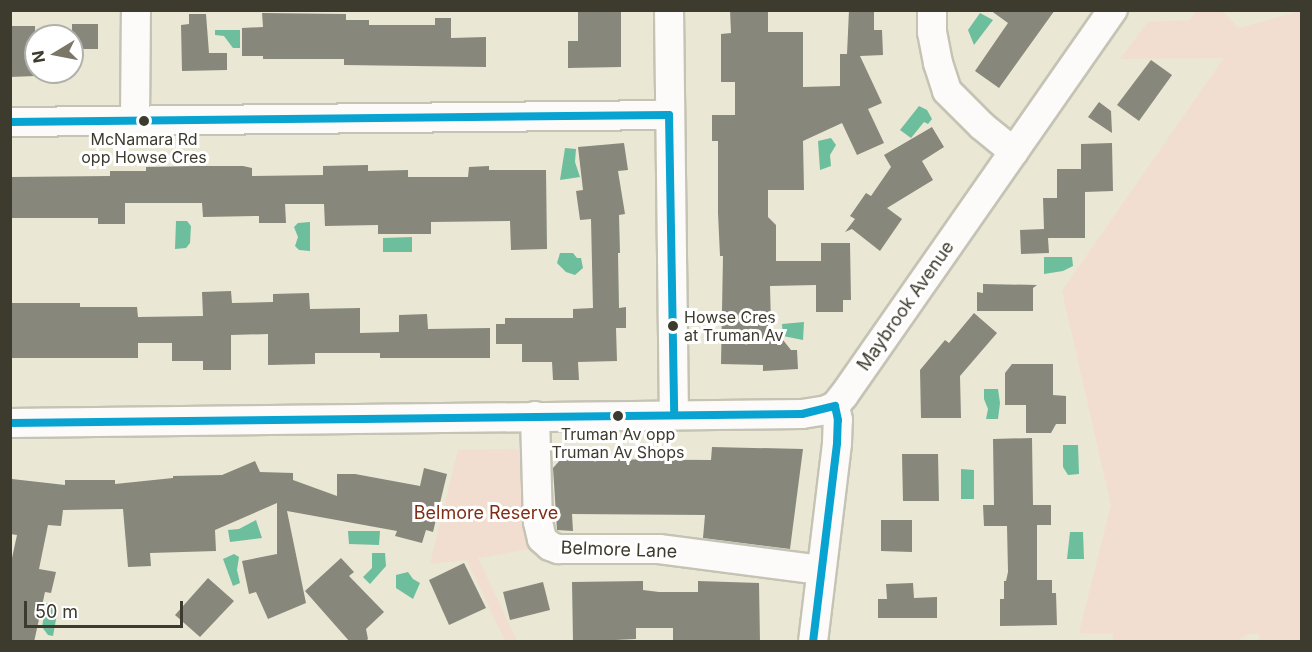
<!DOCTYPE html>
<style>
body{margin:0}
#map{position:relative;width:1312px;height:652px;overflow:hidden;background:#eae7d4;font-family:Inter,sans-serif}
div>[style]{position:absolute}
.green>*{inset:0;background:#f1ded0}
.water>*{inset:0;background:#6cbe9d}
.building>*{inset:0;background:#87887b}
.roads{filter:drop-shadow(2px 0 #c5c3b4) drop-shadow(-2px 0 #c5c3b4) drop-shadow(0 2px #c5c3b4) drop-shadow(0 -2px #c5c3b4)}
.minor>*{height:28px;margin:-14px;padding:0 14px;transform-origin:14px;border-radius:14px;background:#fcfbf9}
.bus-1>*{height:8px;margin:-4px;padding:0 4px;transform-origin:4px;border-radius:4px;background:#09a3d2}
.dots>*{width:16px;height:16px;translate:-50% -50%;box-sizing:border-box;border:3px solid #fff;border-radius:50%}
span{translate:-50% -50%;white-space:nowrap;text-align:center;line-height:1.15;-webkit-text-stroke:6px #fff;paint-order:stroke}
.bus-label{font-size:16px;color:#3d3b2e}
.left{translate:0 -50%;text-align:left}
.street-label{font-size:18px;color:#3d3b2e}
.park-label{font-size:18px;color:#802d16}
.frame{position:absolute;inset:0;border:12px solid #3d3b2e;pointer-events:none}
.north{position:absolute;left:24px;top:24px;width:60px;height:60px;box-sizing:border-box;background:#fff;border:2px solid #b1b1ab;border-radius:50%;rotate:260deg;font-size:16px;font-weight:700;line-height:24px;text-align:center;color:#3d3b2e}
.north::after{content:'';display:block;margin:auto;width:21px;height:27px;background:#7a7768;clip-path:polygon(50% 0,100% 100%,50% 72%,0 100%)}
.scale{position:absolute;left:24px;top:601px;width:159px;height:27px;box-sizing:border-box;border:3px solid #3d3b2e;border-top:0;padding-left:8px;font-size:18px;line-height:21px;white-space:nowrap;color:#3d3b2e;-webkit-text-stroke:4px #fff;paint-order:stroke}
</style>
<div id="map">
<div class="green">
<div style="clip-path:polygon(1196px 11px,1222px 11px,1239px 28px,1301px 11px,1301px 641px,1260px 641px,1259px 634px,1248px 634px,1237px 641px,1113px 642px,1113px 634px,1079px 633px,1111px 505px,1062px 291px,1224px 58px,1120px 59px,1148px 22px,1190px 20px)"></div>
<div style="clip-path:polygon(514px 449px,522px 451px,541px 547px,478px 558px,517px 641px,505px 641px,467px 560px,430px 564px,458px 450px)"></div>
</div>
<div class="water">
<div style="clip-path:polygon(980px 13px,993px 20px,974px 45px,968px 30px)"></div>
<div style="clip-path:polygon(215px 30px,240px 30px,240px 48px,233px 48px,224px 36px,215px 35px)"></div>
<div style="clip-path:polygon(919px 106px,927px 110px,932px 119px,928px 124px,924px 122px,911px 138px,900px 130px)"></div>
<div style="clip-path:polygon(831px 138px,836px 145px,830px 155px,831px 166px,820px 170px,818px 141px)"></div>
<div style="clip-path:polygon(565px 148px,576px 149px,575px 162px,580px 177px,560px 180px)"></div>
<div style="clip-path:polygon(176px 221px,187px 221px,191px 226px,190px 243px,186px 248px,175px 249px)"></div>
<div style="clip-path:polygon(310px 222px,310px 251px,299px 250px,295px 246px,298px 237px,294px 227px,298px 223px)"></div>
<div style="clip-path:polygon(412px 237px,412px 252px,383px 252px,383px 238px)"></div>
<div style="clip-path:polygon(560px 253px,573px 253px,577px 258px,581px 258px,583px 268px,575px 275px,566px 272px,557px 263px)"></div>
<div style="clip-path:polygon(1044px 257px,1072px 257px,1073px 266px,1063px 271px,1044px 274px)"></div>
<div style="clip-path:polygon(804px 322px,803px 340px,783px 336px,782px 324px)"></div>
<div style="clip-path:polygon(984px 389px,998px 389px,1000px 403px,998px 419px,986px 419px,988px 409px,984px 399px)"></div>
<div style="clip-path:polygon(1063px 445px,1078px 445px,1079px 474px,1068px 475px,1063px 467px)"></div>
<div style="clip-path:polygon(961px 469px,974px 470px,974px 499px,961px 499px)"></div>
<div style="clip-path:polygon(256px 520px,262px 538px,230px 542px,228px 530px,239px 529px)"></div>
<div style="clip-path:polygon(348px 531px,380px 531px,379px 545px,349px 544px)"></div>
<div style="clip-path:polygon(1070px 532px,1083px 532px,1084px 559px,1067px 559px)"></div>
<div style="clip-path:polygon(372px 553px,385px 553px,386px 566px,370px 584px,363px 577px,372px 568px)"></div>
<div style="clip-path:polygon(234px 554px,239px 557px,237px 570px,240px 583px,233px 586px,223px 559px)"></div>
<div style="clip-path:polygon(408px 572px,413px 579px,420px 583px,413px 599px,396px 588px,396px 575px)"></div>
<div style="clip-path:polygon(46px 603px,52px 604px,53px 611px,57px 614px,53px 636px,48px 635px,42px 627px)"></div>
</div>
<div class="building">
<div style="clip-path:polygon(730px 10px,768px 10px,768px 32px,803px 32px,803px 87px,840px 86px,840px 54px,847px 54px,849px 10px,874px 10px,874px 30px,882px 30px,883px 55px,860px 56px,882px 103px,868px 109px,884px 143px,857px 155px,842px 123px,803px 141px,804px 190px,768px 190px,768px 217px,776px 225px,776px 261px,821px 261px,821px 243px,850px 243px,851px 300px,843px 300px,843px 312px,816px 312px,816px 285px,770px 286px,771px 325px,791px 350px,797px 350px,798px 369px,763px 371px,763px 365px,721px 364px,723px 256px,720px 256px,718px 213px,718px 141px,712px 141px,712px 115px,735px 115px,735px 82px,721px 82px,721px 34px,731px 33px)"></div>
<div style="clip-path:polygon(990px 10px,1055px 10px,999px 88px,975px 71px,1008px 23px)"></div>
<div style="clip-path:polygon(621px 11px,621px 67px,568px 68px,568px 41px,578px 41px,578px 12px)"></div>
<div style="clip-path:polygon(262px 13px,346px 14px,346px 20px,369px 20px,369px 25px,435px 25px,435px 18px,451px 18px,451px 38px,486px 37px,486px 67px,344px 65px,344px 59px,263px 59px,263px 56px,242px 56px,242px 28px,263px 27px)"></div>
<div style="clip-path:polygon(189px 14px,206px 14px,209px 53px,227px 53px,227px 70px,182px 71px,181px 25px,189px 24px)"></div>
<div style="clip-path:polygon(72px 24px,98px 24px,98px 49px,72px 49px)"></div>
<div style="clip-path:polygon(10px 26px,35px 26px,36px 76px,10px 77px)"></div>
<div style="clip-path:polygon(1151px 60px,1172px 75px,1139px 121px,1117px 105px)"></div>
<div style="clip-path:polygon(1099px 102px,1111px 111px,1112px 133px,1088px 117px)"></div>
<div style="clip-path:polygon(932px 127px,944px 147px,922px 161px,933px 180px,887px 208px,902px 219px,880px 251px,852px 229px,845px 232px,855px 219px,850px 216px,866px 193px,871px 196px,891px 167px,884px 155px)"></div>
<div style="clip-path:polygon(624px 143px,628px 170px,618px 171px,625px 214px,619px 215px,620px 253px,618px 253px,619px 308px,626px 307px,626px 328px,616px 328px,617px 361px,578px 362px,579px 380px,553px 380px,552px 362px,522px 362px,522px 344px,496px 344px,496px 324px,505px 324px,505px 318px,573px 318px,573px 309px,593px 308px,591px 219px,580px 220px,576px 191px,583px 190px,578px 147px)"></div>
<div style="clip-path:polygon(1112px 143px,1113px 191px,1085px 192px,1085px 238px,1048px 238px,1049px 253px,1021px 254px,1020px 230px,1044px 229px,1043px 198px,1057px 198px,1057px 169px,1081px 169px,1081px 144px)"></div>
<div style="clip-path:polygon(368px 165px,368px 171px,408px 170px,408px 177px,468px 177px,469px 167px,489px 166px,489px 170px,546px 170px,547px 249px,511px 250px,510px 221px,431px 222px,431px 234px,378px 234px,378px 225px,325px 226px,324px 204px,285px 204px,286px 223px,259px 223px,259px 216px,203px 217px,202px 203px,125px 203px,125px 224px,98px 224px,98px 218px,10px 218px,10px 177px,110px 176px,110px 171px,146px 171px,146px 167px,196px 166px,243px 166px,252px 168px,252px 176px,323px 175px,323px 166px)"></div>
<div style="clip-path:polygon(983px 284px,1037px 285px,1033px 288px,1033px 311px,977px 311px,977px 292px,983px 293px)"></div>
<div style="clip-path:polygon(231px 291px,232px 303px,273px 302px,273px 294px,309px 293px,310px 309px,360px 308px,360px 333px,399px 332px,399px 315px,427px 314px,428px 329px,490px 328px,490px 358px,380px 358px,380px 353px,315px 353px,315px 364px,268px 365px,268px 334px,231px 335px,231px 370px,203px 370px,203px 361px,172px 361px,172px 343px,138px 343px,138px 358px,10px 358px,10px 303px,80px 303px,80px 307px,137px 307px,138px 317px,203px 316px,202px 292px)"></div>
<div style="clip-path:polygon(974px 313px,997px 333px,960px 376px,961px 418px,921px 418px,920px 370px,945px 340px,949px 343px)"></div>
<div style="clip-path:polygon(1012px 364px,1053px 364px,1053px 395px,1066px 396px,1066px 424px,1056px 424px,1051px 433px,1026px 433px,1026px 405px,1005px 405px,1005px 373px)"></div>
<div style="clip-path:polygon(1032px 438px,1033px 505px,1051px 505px,1051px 525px,1037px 525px,1037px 580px,1052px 580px,1052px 593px,1056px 593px,1057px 625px,1000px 626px,1000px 599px,1004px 599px,1004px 581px,1006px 581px,1008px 572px,1007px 526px,984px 526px,983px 505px,994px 505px,993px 439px)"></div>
<div style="clip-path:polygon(712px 447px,803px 449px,790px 549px,703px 538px,705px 515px,572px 514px,573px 531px,557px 530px,553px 468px,561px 459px,711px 460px)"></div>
<div style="clip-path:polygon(902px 454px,938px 454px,939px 501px,903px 501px)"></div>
<div style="clip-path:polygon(255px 461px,260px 472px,293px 473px,293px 480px,337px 496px,337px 474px,355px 474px,420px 486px,424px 468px,447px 474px,433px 532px,426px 530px,422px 543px,395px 536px,397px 531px,287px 511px,306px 603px,268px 619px,256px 592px,249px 594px,242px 561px,277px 554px,277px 503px,215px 530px,216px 551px,150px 553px,151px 566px,128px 567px,123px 509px,63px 510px,61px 526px,48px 525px,39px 569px,56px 572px,51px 593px,45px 592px,34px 642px,10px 642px,10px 567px,17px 535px,10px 534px,12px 479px,65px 485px,65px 480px,115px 480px,115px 484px,173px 478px,173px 476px,222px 475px)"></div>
<div style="clip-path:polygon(881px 520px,912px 520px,912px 552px,881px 551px)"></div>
<div style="clip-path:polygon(341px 558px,354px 572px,349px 576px,384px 612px,366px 629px,368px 639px,365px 642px,350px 642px,305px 591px)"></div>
<div style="clip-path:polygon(464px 563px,486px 608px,449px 625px,429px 580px)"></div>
<div style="clip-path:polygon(208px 578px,234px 601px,200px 637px,175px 615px)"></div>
<div style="clip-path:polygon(643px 581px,643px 590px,659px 592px,698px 592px,698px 581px,759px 583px,760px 642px,673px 642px,673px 628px,636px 628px,636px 639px,573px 642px,572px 582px)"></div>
<div style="clip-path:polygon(543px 582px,550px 610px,510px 620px,503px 592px)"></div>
<div style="clip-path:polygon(913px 583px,914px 598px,937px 597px,937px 618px,878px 618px,878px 599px,887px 599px,886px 584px)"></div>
</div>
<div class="roads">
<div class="minor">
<div style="left:669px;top:10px;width:404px;rotate:89.3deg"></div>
<div style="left:932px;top:10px;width:22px;rotate:90deg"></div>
<div style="left:932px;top:32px;width:32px;rotate:79deg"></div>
<div style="left:938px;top:63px;width:29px;rotate:72deg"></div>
<div style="left:947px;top:91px;width:49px;rotate:45deg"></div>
<div style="left:982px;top:126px;width:41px;rotate:39.1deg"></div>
<div style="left:135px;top:120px;width:110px;rotate:-89.5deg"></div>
<div style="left:10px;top:122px;width:659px;rotate:-0.61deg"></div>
<div style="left:535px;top:416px;width:106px;rotate:88.4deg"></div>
<div style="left:538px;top:522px;width:17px;rotate:77deg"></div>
<div style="left:542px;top:539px;width:11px;rotate:41deg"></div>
<div style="left:550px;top:546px;width:9px;rotate:21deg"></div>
<div style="left:558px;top:549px;width:101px"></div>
<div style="left:659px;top:549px;width:163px;rotate:7.4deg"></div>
<div style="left:10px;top:423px;width:792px;rotate:-0.65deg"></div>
<div style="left:802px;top:414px;width:24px;rotate:-9deg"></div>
<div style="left:826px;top:410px;width:10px;rotate:-24deg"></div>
<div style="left:835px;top:406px;width:14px;rotate:-51deg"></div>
<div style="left:844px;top:395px;width:470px;rotate:-55.1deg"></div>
<div style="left:813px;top:642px;width:200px;rotate:-83.1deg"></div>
<div style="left:837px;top:443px;width:23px;rotate:-88deg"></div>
<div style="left:838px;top:420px;width:14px;rotate:-102deg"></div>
</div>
</div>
<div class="bus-1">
<div style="left:10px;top:122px;width:659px;rotate:-0.61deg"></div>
<div style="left:669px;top:115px;width:299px;rotate:89deg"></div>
<div style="left:10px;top:423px;width:792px;rotate:-0.65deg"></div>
<div style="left:802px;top:414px;width:34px;rotate:-14deg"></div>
<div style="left:813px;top:642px;width:200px;rotate:-83.1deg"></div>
<div style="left:837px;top:443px;width:23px;rotate:-88deg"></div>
<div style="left:838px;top:420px;width:14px;rotate:-102deg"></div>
</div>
<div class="dots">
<div style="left:144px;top:121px;background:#3d3b2e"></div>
<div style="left:673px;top:326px;background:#3d3b2e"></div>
<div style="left:618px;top:416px;background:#3d3b2e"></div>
</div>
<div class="bus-label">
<span style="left:144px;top:148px">McNamara Rd<br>opp Howse Cres</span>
<span class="left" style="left:684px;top:326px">Howse Cres<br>at Truman Av</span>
<span style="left:618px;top:443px">Truman Av opp<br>Truman Av Shops</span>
</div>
<div class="street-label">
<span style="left:906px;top:306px;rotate:-55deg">Maybrook Avenue</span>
<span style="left:619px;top:550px;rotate:2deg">Belmore Lane</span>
</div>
<div class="park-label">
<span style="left:486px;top:513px">Belmore Reserve</span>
</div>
<div class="frame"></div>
<div class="north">N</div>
<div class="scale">50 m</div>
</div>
